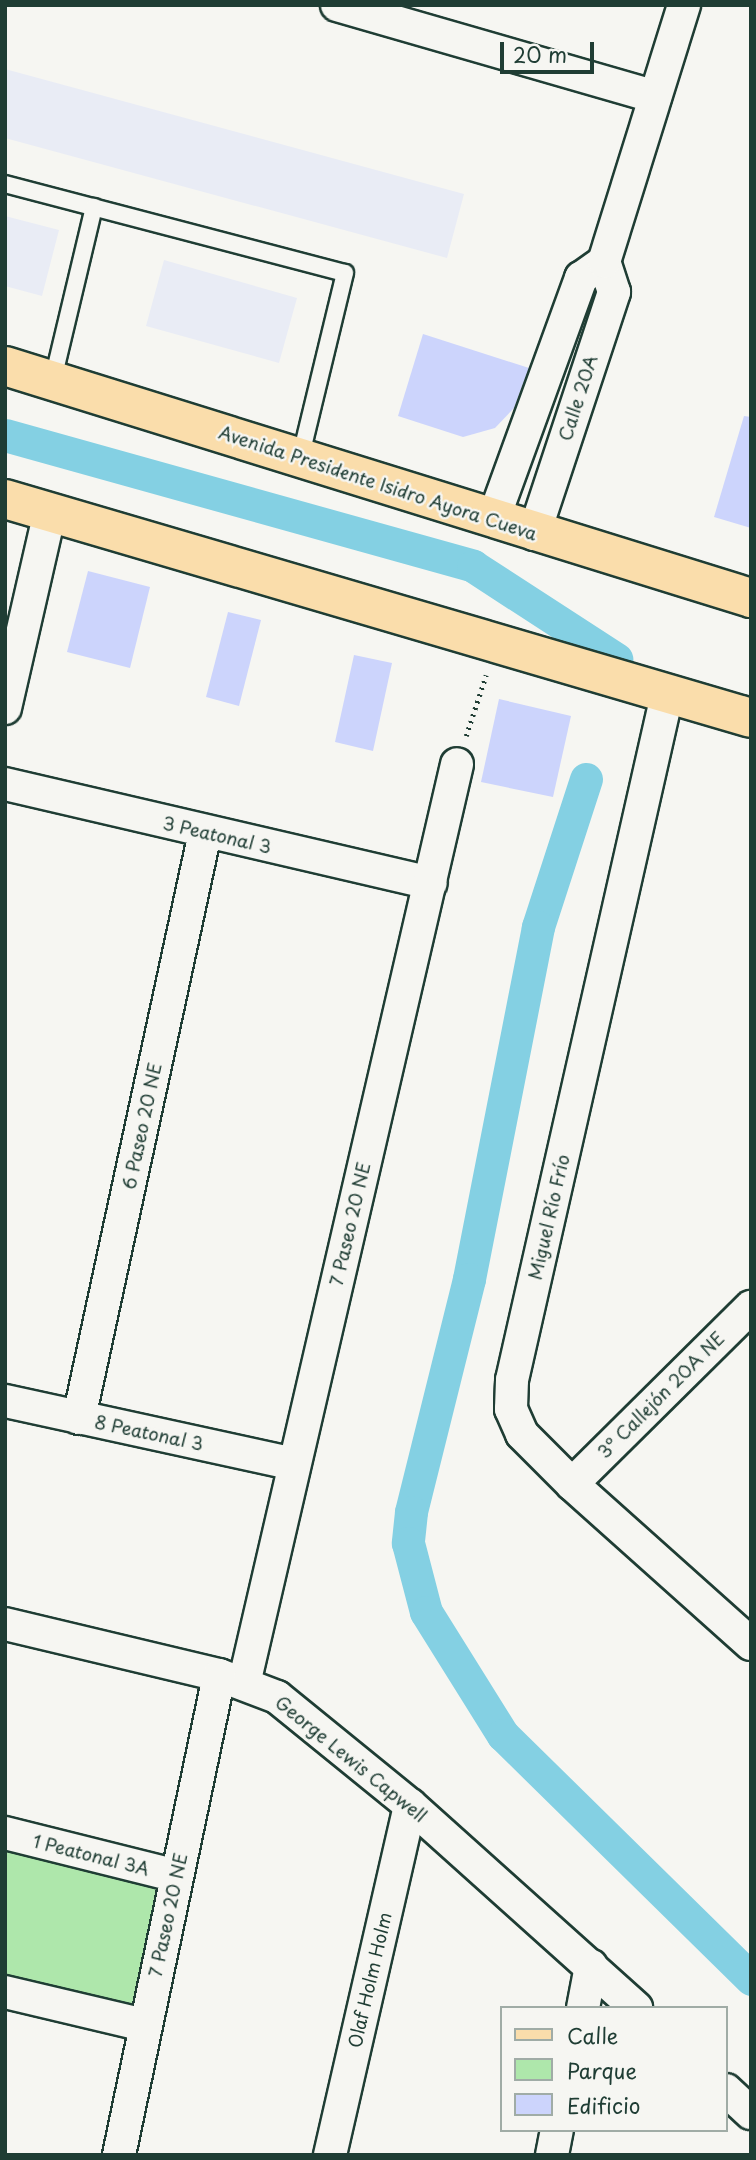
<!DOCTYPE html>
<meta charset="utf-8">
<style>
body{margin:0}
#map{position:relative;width:756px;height:2160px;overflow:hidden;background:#f6f6f2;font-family:"Playpen Sans",sans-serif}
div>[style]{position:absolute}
.built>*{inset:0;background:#e9ecf5}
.green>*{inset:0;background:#aee7ab}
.canal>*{height:33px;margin:-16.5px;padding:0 16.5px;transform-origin:16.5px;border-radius:16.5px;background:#84d0e3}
.building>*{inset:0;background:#ccd4fc}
.path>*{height:4.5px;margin-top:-2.25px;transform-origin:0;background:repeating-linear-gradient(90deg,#1f3d34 0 2px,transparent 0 7px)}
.roads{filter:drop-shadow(2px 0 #1f3d34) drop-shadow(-2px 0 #1f3d34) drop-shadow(0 2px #1f3d34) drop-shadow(0 -2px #1f3d34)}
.lane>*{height:16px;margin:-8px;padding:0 8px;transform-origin:8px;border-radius:8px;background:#f6f6f2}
.street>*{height:32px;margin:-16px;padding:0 16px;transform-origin:16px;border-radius:16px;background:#f6f6f2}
.primary>*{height:38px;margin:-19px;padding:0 19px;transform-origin:19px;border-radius:19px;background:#faddab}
span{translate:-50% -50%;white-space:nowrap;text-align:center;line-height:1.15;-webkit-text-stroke:5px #f6f6f2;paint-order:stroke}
.street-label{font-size:18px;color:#1f3d34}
.frame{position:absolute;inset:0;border:7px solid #1f3d34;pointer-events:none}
.legend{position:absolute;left:500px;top:2006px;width:228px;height:126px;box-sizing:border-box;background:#f6f6f2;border:2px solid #a0aca6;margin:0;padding:9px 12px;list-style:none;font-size:21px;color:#1f3d34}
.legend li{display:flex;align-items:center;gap:14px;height:35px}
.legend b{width:35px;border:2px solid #a0aca6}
.scale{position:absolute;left:500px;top:42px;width:94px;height:32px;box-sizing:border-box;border:4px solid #1f3d34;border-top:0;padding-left:9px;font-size:21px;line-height:24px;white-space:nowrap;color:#1f3d34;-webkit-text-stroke:5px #f6f6f2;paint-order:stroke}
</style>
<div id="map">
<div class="built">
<div style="clip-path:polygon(5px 69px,464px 194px,447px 258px,5px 138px)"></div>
<div style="clip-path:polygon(5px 216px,59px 230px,42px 296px,5px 286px)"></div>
<div style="clip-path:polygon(164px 260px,297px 298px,279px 363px,146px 326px)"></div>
</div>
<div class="green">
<div style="clip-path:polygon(5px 1833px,177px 1876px,145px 2025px,5px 1992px)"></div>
</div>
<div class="canal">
<div style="left:5px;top:435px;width:486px;rotate:15.6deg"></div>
<div style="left:473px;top:566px;width:171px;rotate:33deg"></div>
<div style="left:586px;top:779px;width:156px;rotate:108deg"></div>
<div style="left:538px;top:927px;width:359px;rotate:101.1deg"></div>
<div style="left:469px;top:1279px;width:240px;rotate:104deg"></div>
<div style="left:411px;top:1512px;width:31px;rotate:96deg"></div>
<div style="left:408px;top:1543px;width:71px;rotate:75.4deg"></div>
<div style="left:426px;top:1612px;width:145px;rotate:58deg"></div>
<div style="left:503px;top:1735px;width:348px;rotate:44.5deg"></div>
</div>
<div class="building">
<div style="clip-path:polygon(423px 334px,529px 368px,514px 408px,495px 428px,463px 437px,398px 416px)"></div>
<div style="clip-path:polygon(744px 416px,751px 417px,751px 528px,714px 517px)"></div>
<div style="clip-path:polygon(88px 571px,150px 587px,130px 668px,67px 652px)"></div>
<div style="clip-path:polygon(228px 612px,261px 620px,239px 706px,206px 697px)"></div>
<div style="clip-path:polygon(354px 655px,392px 663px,373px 751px,335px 742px)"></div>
<div style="clip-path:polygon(499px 699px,571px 716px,553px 797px,481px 782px)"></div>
</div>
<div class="path">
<div style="left:466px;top:736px;width:64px;rotate:-71.8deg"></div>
</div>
<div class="roads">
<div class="lane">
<div style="left:5px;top:184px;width:351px;rotate:14.7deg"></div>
<div style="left:345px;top:273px;width:191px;rotate:103.6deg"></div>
<div style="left:53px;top:379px;width:177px;rotate:-76.6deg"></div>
</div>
<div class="street">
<div style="left:337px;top:5px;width:331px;rotate:16.1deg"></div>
<div style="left:493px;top:520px;width:258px;rotate:-70deg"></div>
<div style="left:581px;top:278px;width:28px;rotate:-35deg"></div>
<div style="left:534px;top:534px;width:255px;rotate:-71.7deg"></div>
<div style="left:614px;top:292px;width:32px;rotate:-108deg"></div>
<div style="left:604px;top:262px;width:269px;rotate:-72.7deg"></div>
<div style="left:667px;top:695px;width:702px;rotate:102.75deg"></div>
<div style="left:512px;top:1380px;width:29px;rotate:92deg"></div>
<div style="left:511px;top:1409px;width:27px;rotate:66deg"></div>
<div style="left:522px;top:1434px;width:71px;rotate:45deg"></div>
<div style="left:572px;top:1484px;width:240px;rotate:41.8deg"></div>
<div style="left:5px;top:708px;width:202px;rotate:-77.1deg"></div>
<div style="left:5px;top:784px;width:437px;rotate:13.1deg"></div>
<div style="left:5px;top:1401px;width:296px;rotate:12.3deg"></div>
<div style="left:79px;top:1418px;width:598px;rotate:-77.85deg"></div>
<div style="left:572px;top:1484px;width:252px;rotate:-44.7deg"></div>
<div style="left:5px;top:1624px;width:220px;rotate:13.4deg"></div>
<div style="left:219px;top:1675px;width:62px;rotate:20.8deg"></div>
<div style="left:277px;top:1697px;width:171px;rotate:39.1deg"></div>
<div style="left:410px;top:1805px;width:304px;rotate:41.9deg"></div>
<div style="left:244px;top:1684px;width:944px;rotate:-76.96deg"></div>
<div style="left:5px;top:1833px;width:177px;rotate:14deg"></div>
<div style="left:5px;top:1992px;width:144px;rotate:13.3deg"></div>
<div style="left:583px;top:2008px;width:43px;rotate:-79.2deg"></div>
<div style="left:726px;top:2090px;width:34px;rotate:43deg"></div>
<div style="left:119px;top:2155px;width:490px;rotate:-78.2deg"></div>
<div style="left:330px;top:2155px;width:359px;rotate:-77.1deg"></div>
<div style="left:552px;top:2155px;width:25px;rotate:-79deg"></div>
</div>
<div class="primary">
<div style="left:5px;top:366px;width:781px;rotate:17.28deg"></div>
<div style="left:5px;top:499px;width:777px;rotate:16.36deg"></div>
</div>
</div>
<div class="street-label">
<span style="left:578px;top:398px;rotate:-72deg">Calle 20A</span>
<span style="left:378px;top:483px;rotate:18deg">Avenida Presidente Isidro Ayora Cueva</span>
<span style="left:217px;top:835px;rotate:13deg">3 Peatonal 3</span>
<span style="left:142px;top:1126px;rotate:-78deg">6 Paseo 20 NE</span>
<span style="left:549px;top:1217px;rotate:-77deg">Miguel Río Frío</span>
<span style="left:350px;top:1224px;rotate:-77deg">7 Paseo 20 NE</span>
<span style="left:661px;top:1395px;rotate:-45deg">3° Callejón 20A NE</span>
<span style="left:149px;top:1433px;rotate:12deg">8 Peatonal 3</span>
<span style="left:351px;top:1759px;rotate:39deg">George Lewis Capwell</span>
<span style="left:91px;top:1855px;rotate:14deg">1 Peatonal 3A</span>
<span style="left:168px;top:1915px;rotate:-78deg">7 Paseo 20 NE</span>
<span style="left:370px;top:1980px;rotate:-77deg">Olaf Holm Holm</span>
</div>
<div class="frame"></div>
<ul class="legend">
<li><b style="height:9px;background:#faddab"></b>Calle</li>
<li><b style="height:19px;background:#aee7ab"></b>Parque</li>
<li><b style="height:19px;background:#ccd4fc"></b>Edificio</li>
</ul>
<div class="scale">20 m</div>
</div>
